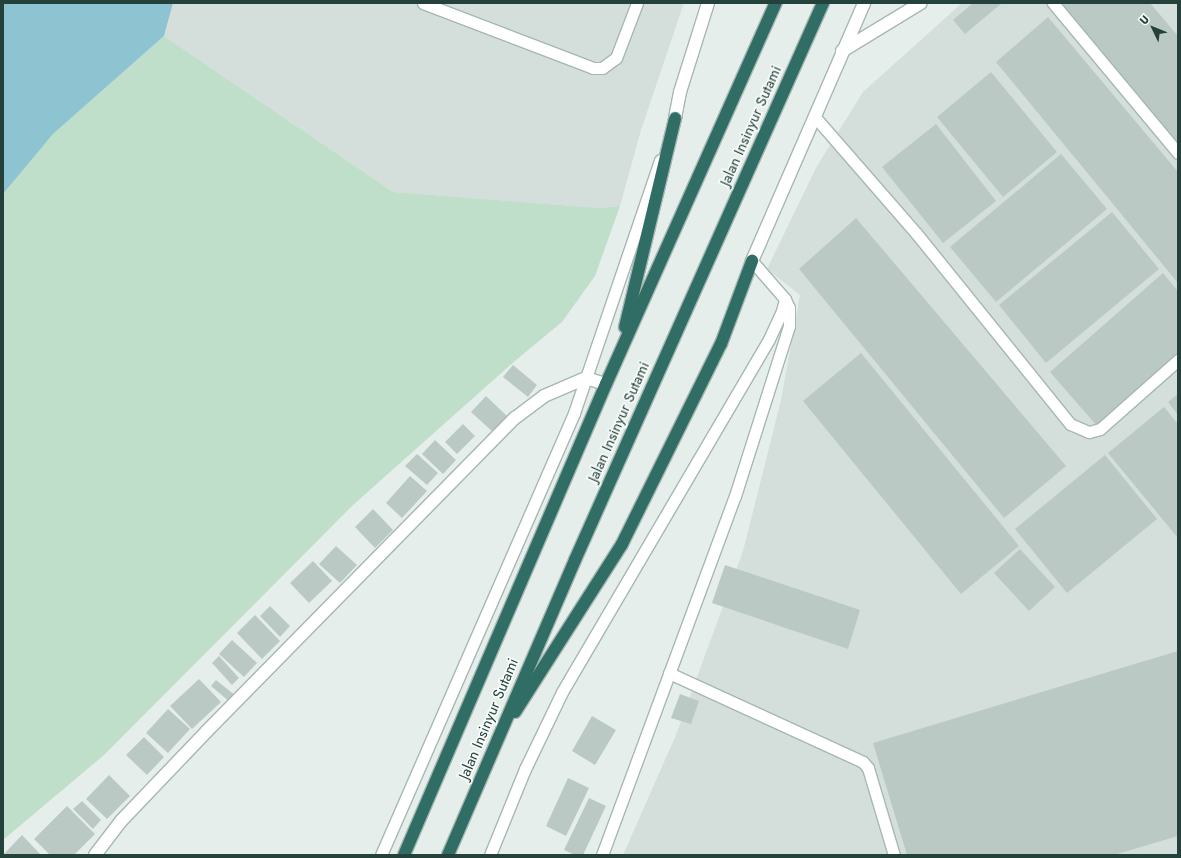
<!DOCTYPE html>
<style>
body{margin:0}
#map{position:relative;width:1181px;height:858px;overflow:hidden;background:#e5eeeb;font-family:Jost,sans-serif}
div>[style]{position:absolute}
.built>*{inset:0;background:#d4deda}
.green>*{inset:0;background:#bfdfca}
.water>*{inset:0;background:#8ec3d2}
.building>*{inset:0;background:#bbc9c4}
.roads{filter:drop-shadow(1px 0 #a7b7b3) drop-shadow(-1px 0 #a7b7b3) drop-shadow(0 1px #a7b7b3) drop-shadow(0 -1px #a7b7b3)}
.lane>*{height:11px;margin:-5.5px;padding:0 5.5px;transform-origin:5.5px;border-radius:5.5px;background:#fff}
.street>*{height:12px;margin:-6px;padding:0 6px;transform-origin:6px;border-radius:6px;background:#fff}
.secondary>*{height:12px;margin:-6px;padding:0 6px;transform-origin:6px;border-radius:6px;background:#fff}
.highway>*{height:12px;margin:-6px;padding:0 6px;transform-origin:6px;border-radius:6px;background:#306d65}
span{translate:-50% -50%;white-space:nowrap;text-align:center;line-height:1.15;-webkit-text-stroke:3.5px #f6fbf9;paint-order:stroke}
.street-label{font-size:15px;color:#24413b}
.frame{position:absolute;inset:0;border:4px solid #24413b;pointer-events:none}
.north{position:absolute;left:1133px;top:8px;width:40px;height:40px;-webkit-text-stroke:3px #f6fbf9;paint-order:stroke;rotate:313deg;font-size:11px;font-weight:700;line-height:16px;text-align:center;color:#24413b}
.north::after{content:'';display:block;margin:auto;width:14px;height:18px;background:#24413b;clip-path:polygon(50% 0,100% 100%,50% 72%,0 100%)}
</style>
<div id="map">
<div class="built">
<div style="clip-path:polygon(173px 3px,684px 3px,641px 130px,620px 206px,600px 208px,393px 192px,164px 36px)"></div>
<div style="clip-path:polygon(962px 3px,1178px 3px,1178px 855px,623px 855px,676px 735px,743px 551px,781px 400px,800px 295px,767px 269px,817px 166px,863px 92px)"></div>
</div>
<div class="green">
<div style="clip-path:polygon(164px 36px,393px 192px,600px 208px,620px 206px,595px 276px,562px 322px,516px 360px,353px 505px,104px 755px,3px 840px,3px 194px,53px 134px)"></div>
</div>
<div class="water">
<div style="clip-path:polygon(3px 3px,173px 3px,164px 36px,53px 134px,3px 194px)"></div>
</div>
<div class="building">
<div style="clip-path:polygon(973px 3px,1002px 3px,965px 34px,953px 20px)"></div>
<div style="clip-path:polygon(1064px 3px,1150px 3px,1178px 36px,1178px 145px,1061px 5px)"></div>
<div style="clip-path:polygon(1048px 17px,1178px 172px,1178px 283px,996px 62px)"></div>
<div style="clip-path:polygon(991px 72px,1057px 152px,1003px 197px,937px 117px)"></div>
<div style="clip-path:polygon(936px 124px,996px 201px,943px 243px,882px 167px)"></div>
<div style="clip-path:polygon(1061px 154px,1107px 209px,996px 302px,950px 247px)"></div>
<div style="clip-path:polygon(1112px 212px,1159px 269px,1046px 363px,999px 305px)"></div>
<div style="clip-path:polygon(856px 218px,1066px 466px,1004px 518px,799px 269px)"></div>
<div style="clip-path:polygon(1163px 273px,1178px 291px,1178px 356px,1097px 426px,1050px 372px)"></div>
<div style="clip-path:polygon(861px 353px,1019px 546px,961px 594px,803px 401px)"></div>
<div style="clip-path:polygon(513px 365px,537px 385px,528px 397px,503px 377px)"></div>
<div style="clip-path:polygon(1178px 394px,1178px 415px,1168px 402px)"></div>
<div style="clip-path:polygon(486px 396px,508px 417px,494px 433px,471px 412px)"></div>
<div style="clip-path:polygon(1164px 407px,1178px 424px,1178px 538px,1108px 453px)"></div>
<div style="clip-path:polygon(463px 424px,475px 436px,457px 454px,445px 442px)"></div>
<div style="clip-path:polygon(435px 440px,456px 460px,443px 474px,422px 454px)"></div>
<div style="clip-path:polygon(417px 454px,438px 473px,427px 485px,405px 466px)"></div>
<div style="clip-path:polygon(1105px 455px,1157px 519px,1067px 593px,1015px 529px)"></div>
<div style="clip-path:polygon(410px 476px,427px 491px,402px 518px,386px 503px)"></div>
<div style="clip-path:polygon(373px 509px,393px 530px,375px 548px,355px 527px)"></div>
<div style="clip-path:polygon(336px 546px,357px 565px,340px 583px,319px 564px)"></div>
<div style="clip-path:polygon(1020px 549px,1055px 587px,1029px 611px,994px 573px)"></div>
<div style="clip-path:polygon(313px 561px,332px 581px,309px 603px,290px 583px)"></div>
<div style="clip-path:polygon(725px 565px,860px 610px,848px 649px,712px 603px)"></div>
<div style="clip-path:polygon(270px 606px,290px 626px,280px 637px,260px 616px)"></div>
<div style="clip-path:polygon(255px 615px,280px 641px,262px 659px,237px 633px)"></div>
<div style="clip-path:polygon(232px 640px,257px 663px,244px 677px,219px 654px)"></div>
<div style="clip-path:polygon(1178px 651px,1178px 836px,1114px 855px,907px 855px,873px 743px)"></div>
<div style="clip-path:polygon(219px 656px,239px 678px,232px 685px,212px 663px)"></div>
<div style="clip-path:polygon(199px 679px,221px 702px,192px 729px,170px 706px)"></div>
<div style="clip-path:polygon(216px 680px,236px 696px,230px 702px,211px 686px)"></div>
<div style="clip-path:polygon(680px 694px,699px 701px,691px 724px,671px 718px)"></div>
<div style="clip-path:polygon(168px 709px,190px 729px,168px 753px,146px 733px)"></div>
<div style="clip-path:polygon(592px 716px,616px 730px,595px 765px,572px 751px)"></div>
<div style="clip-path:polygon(144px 737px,164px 757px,147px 775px,126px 755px)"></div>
<div style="clip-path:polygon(109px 775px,130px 796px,107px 819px,86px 799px)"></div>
<div style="clip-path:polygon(568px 778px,589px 788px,566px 836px,546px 826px)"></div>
<div style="clip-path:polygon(589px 798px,606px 806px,583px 855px,575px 855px,564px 850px)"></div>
<div style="clip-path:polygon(82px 801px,101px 820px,93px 829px,73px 809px)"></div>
<div style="clip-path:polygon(67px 806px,95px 834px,74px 855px,50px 855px,34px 839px)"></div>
<div style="clip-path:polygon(22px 835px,41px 855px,3px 855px)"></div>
</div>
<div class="roads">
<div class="lane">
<div style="left:423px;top:3px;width:182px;rotate:20.9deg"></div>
<div style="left:593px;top:68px;width:9px"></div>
<div style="left:602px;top:68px;width:17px;rotate:-36deg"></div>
<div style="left:616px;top:58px;width:59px;rotate:-69.1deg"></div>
<div style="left:1053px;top:3px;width:195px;rotate:50.2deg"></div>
<div style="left:815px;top:117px;width:154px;rotate:49deg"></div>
<div style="left:916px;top:233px;width:245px;rotate:51.1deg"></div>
<div style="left:1070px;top:424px;width:21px;rotate:23deg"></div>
<div style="left:1089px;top:432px;width:11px;rotate:-15deg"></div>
<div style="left:1100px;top:429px;width:104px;rotate:-41.5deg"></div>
<div style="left:669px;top:673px;width:213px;rotate:24.6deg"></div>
<div style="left:863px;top:762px;width:8px;rotate:50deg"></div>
<div style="left:868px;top:768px;width:91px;rotate:73.4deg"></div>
<div style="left:381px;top:855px;width:482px;rotate:-66.4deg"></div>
<div style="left:574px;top:413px;width:267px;rotate:-71.2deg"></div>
<div style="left:490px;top:855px;width:93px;rotate:-67.9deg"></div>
<div style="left:525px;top:769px;width:85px;rotate:-64.3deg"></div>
<div style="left:562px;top:692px;width:409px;rotate:-59.6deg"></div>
<div style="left:769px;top:339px;width:31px;rotate:-65deg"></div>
<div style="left:782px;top:311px;width:12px;rotate:-76deg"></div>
<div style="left:602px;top:855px;width:383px;rotate:-69.7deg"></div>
<div style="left:735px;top:496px;width:178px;rotate:-72.4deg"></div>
<div style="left:789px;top:326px;width:18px;rotate:-90deg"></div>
<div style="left:789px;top:308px;width:10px;rotate:-114deg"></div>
<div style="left:785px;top:299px;width:50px;rotate:-131deg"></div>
</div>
<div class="street">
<div style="left:842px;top:51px;width:92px;rotate:-31.3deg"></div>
<div style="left:95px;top:855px;width:43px;rotate:-52.6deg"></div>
<div style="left:121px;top:821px;width:124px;rotate:-46.3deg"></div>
<div style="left:207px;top:731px;width:439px;rotate:-45.5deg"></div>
<div style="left:515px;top:418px;width:36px;rotate:-37deg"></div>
<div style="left:544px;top:396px;width:46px;rotate:-23.2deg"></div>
<div style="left:586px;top:378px;width:21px;rotate:17deg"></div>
</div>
<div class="secondary">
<div style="left:675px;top:118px;width:26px;rotate:-79deg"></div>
<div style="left:680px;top:92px;width:93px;rotate:-72.5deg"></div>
<div style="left:752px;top:261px;width:281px;rotate:-66.5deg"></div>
</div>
<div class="highway">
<div style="left:625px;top:327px;width:215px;rotate:-76.5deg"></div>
<div style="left:515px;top:712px;width:199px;rotate:-57.5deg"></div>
<div style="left:622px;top:544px;width:223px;rotate:-63.7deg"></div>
<div style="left:721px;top:344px;width:89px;rotate:-69.5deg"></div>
<div style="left:404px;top:855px;width:512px;rotate:-66.79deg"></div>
<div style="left:606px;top:384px;width:417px;rotate:-66deg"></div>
<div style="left:448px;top:855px;width:321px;rotate:-66.7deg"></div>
<div style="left:575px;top:560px;width:610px;rotate:-66deg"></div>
</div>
</div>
<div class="street-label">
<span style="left:751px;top:126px;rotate:-66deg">Jalan Insinyur Sutami</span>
<span style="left:619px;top:422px;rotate:-66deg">Jalan Insinyur Sutami</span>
<span style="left:489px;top:719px;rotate:-67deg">Jalan Insinyur Sutami</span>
</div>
<div class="frame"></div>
<div class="north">U</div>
</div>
